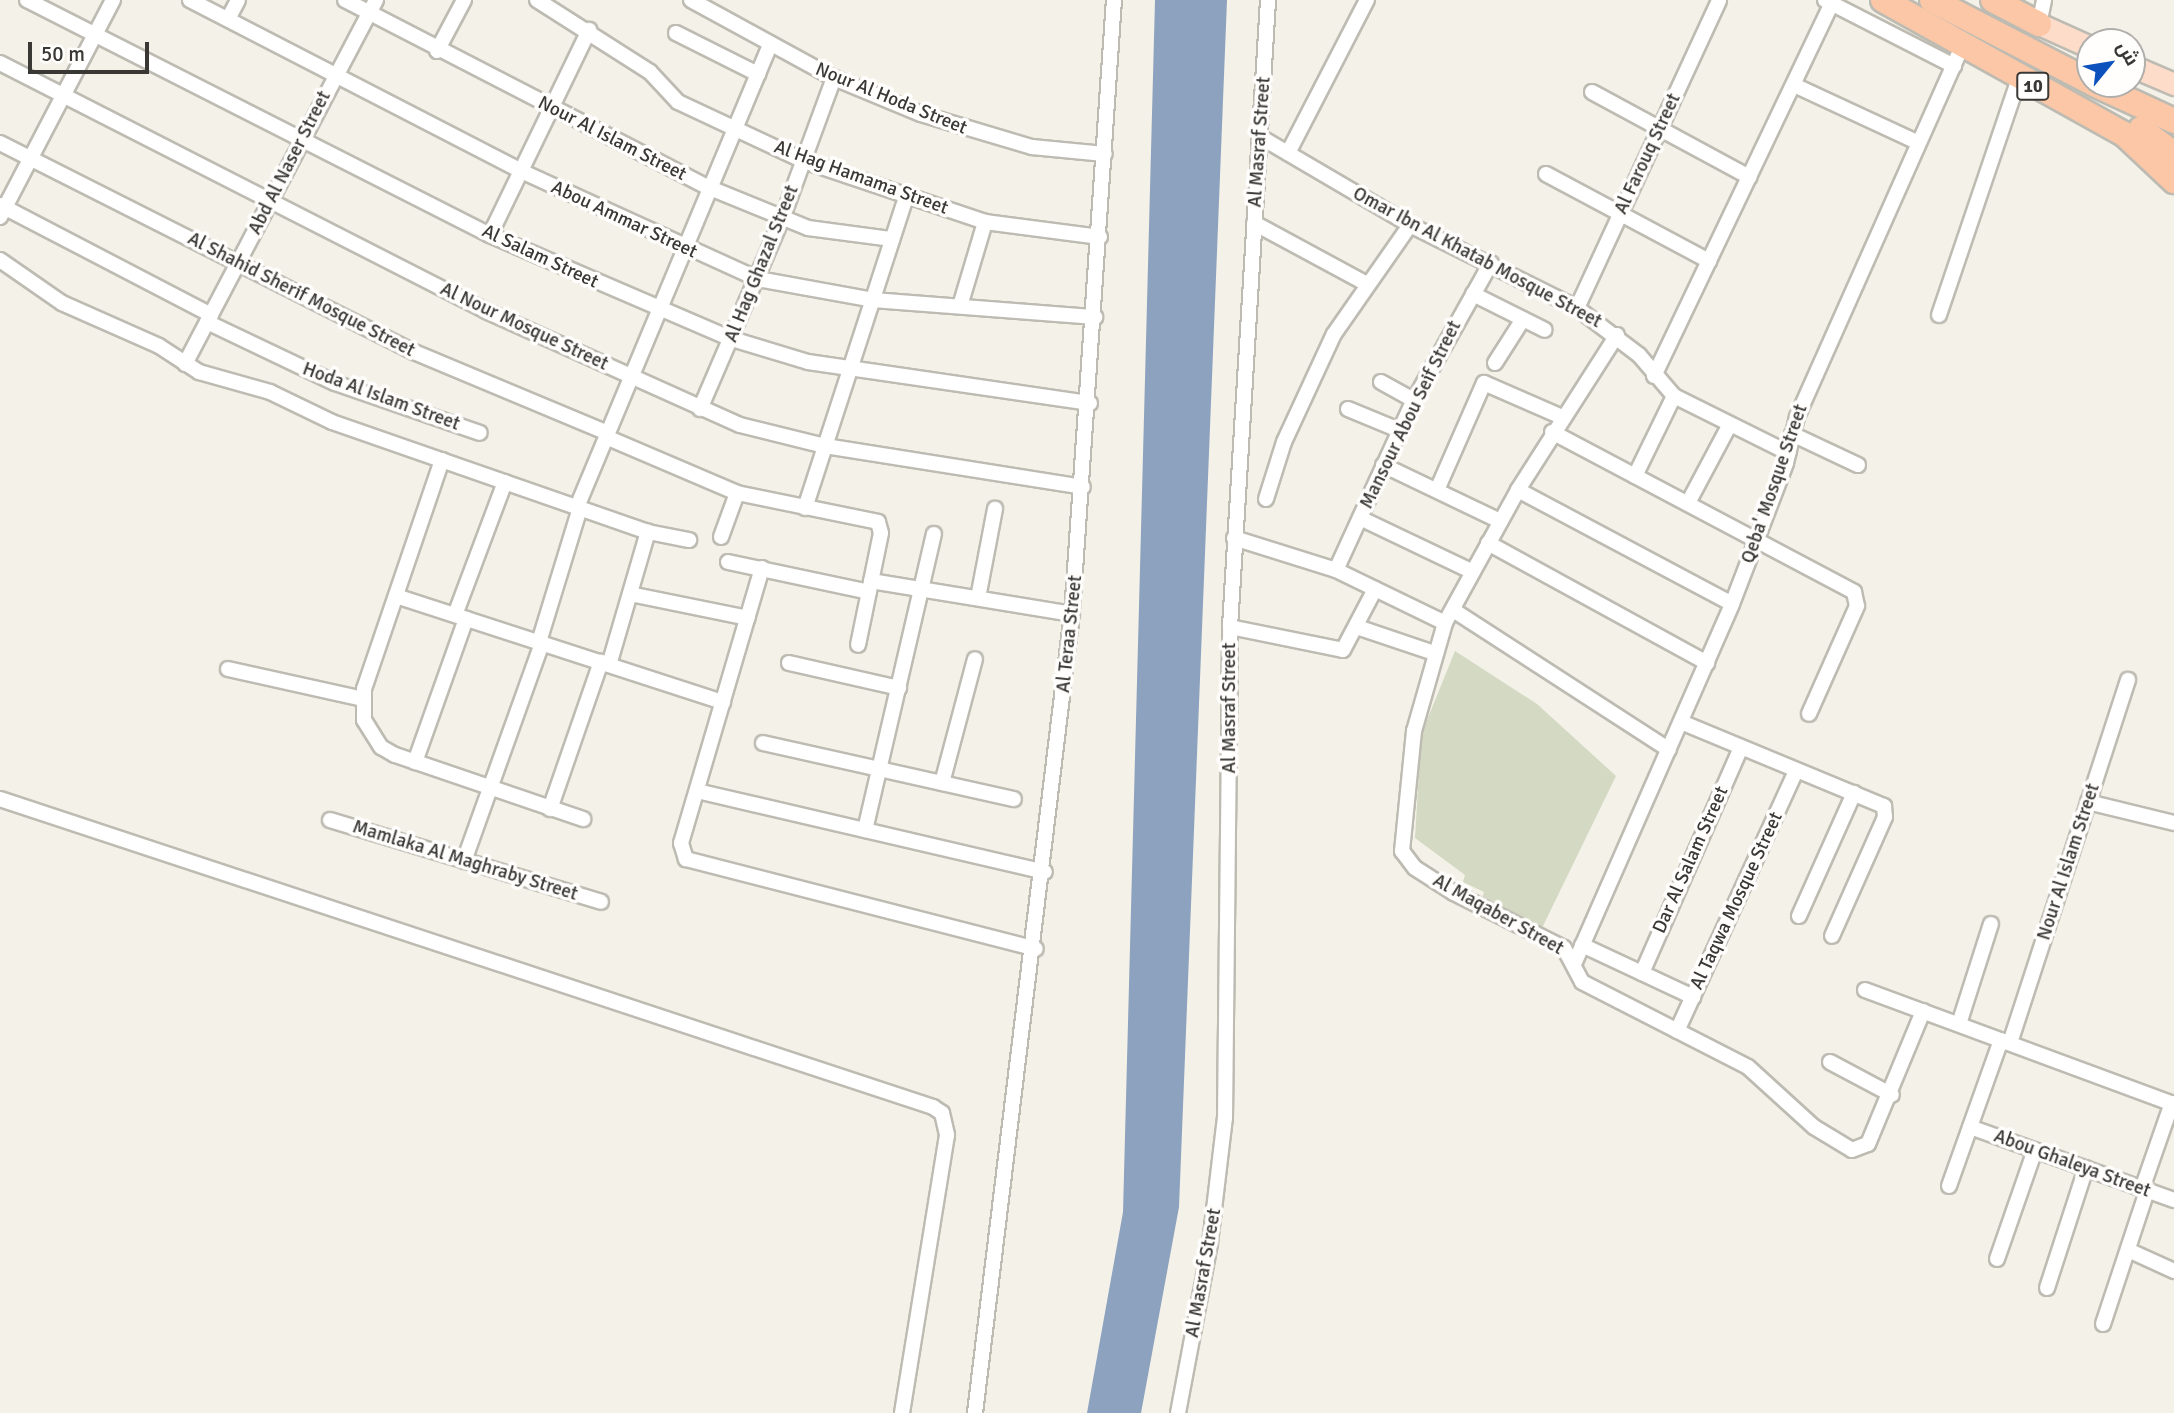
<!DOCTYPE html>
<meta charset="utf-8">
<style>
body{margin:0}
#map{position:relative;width:2174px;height:1413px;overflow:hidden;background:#f3f1e8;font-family:Signika,Cairo,sans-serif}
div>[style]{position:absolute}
.green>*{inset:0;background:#d3d9c2}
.water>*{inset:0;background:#8da2be}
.roads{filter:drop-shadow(2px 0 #bdbbb2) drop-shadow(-2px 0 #bdbbb2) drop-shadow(0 2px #bdbbb2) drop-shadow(0 -2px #bdbbb2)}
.street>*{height:14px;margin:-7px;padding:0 7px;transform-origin:7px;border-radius:7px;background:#fff}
.primary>*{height:21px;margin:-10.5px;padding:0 10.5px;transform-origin:10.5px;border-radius:10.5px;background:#fdddca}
.highway>*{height:24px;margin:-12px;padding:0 12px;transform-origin:12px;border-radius:12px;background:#fcc7a6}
span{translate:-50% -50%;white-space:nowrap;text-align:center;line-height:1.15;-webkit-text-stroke:7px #fffefc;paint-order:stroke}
.shield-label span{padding:2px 5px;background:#fffefc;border:2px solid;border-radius:5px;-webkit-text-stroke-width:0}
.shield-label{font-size:18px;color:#393835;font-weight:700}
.street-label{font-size:19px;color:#393835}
.north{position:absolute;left:2076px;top:28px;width:70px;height:70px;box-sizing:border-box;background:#fffefc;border:2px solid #b0afac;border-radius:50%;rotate:60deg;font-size:19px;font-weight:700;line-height:28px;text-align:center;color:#393835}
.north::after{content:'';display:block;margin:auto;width:24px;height:32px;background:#0c51bc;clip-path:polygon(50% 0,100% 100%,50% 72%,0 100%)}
.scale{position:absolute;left:28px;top:42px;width:121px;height:32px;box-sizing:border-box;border:4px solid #393835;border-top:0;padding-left:9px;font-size:21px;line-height:24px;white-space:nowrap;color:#393835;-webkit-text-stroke:5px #fffefc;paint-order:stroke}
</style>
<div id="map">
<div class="green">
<div style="clip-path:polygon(1455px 651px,1537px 704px,1616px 776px,1540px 932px,1481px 902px,1484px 892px,1463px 882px,1465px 875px,1415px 838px,1421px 735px)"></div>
</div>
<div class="water">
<div style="clip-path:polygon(1155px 0,1227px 0,1179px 1207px,1141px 1413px,1087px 1413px,1123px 1212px)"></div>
</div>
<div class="roads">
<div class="street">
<div style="left:27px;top:0;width:519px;rotate:26.91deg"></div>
<div style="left:490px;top:235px;width:263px;rotate:23.3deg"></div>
<div style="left:732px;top:339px;width:79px;rotate:16.8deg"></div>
<div style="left:808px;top:362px;width:285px;rotate:8.3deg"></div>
<div style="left:190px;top:0;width:373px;rotate:27.3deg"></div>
<div style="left:521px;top:171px;width:260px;rotate:24.5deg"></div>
<div style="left:758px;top:279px;width:117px;rotate:10.3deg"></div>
<div style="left:873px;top:300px;width:223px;rotate:4.4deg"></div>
<div style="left:345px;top:0;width:411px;rotate:27.3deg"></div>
<div style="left:710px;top:188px;width:106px;rotate:22.2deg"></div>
<div style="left:808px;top:228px;width:85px;rotate:7.5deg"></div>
<div style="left:537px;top:0;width:134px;rotate:32.5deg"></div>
<div style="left:650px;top:72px;width:41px;rotate:47deg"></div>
<div style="left:678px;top:102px;width:139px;rotate:25.1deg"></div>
<div style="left:804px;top:161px;width:191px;rotate:18.6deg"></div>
<div style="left:985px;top:222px;width:116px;rotate:7.4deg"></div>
<div style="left:691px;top:0;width:163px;rotate:28.6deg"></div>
<div style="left:834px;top:78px;width:94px;rotate:22.5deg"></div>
<div style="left:921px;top:114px;width:116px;rotate:16.6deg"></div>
<div style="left:1032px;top:147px;width:73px;rotate:5.5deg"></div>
<div style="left:1825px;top:0;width:145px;rotate:27.1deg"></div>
<div style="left:228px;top:19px;width:21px;rotate:-62deg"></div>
<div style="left:2039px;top:24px;width:25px;rotate:-78deg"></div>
<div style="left:676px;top:33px;width:92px;rotate:26.6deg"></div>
<div style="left:437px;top:51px;width:58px;rotate:-62.1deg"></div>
<div style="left:0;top:63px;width:546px;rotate:27.03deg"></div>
<div style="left:486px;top:311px;width:278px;rotate:24.2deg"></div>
<div style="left:740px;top:425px;width:88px;rotate:13.9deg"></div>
<div style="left:825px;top:446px;width:261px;rotate:9deg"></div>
<div style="left:1794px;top:85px;width:136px;rotate:24.9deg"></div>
<div style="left:1592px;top:92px;width:179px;rotate:28.4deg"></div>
<div style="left:1262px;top:138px;width:172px;rotate:30.4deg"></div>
<div style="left:1410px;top:225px;width:186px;rotate:26.4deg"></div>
<div style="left:1577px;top:308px;width:78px;rotate:37.2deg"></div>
<div style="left:1639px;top:355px;width:54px;rotate:49.5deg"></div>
<div style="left:1674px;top:396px;width:128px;rotate:26.4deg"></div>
<div style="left:0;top:143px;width:464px;rotate:26.8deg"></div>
<div style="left:414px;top:352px;width:210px;rotate:22.7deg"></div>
<div style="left:1288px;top:153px;width:172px;rotate:-62.7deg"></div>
<div style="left:1546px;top:174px;width:185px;rotate:28.1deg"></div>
<div style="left:0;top:205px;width:238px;rotate:27.5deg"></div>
<div style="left:0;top:217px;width:245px;rotate:-62.5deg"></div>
<div style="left:1254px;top:223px;width:126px;rotate:28.4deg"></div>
<div style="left:490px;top:235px;width:228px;rotate:-64.2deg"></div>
<div style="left:0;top:260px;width:75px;rotate:34.7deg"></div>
<div style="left:62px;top:303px;width:106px;rotate:23.9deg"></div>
<div style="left:159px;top:346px;width:48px;rotate:33deg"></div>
<div style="left:199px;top:372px;width:74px;rotate:15.7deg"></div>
<div style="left:270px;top:392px;width:69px;rotate:25.8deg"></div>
<div style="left:332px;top:422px;width:335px;rotate:19.2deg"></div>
<div style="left:648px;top:532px;width:42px;rotate:11deg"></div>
<div style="left:1473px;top:294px;width:80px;rotate:26.6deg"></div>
<div style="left:960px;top:306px;width:88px;rotate:-73.4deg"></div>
<div style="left:1577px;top:308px;width:339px;rotate:-65.2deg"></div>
<div style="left:1939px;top:315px;width:249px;rotate:-71.3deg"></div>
<div style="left:207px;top:322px;width:142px;rotate:25.5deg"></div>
<div style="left:335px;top:383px;width:153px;rotate:19deg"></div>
<div style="left:1617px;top:335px;width:184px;rotate:122.6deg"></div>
<div style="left:1518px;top:490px;width:152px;rotate:118.8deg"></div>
<div style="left:1445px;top:623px;width:112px;rotate:106deg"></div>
<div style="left:1414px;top:731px;width:121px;rotate:95.7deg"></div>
<div style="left:1402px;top:851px;width:21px;rotate:53deg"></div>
<div style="left:1415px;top:868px;width:46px;rotate:32.7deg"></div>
<div style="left:1454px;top:893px;width:123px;rotate:26.6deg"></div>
<div style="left:1564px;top:948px;width:38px;rotate:62deg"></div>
<div style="left:1582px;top:982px;width:186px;rotate:27.1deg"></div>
<div style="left:1748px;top:1067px;width:89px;rotate:42.3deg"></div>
<div style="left:1814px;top:1127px;width:44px;rotate:31.2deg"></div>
<div style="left:1852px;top:1150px;width:17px;rotate:-21deg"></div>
<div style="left:1868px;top:1144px;width:144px;rotate:-67.5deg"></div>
<div style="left:1495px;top:363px;width:52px;rotate:-57.5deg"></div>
<div style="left:185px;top:364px;width:411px;rotate:-62.3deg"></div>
<div style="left:1654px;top:376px;width:413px;rotate:-64.5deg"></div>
<div style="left:1381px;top:382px;width:38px;rotate:29deg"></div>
<div style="left:700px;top:409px;width:207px;rotate:-66.7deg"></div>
<div style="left:782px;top:219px;width:150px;rotate:-69.8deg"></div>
<div style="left:1348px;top:409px;width:55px;rotate:22.4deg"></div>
<div style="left:1552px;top:432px;width:342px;rotate:27.9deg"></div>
<div style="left:1854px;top:592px;width:14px;rotate:78deg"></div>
<div style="left:1857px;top:606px;width:118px;rotate:114deg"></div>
<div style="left:1792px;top:434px;width:73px;rotate:25.2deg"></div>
<div style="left:606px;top:437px;width:142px;rotate:23.1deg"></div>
<div style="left:737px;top:493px;width:144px;rotate:11.6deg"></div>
<div style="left:878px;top:522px;width:11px;rotate:75deg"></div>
<div style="left:881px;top:533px;width:114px;rotate:101.6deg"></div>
<div style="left:442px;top:460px;width:242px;rotate:108.8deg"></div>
<div style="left:364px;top:689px;width:31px;rotate:90deg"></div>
<div style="left:364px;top:720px;width:32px;rotate:58deg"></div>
<div style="left:381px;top:747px;width:16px;rotate:30deg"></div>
<div style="left:395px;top:755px;width:199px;rotate:18.8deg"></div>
<div style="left:1383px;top:465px;width:130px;rotate:25.6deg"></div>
<div style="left:1635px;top:476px;width:89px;rotate:-64deg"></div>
<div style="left:1437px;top:490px;width:117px;rotate:-66.3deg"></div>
<div style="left:1484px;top:383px;width:85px;rotate:23.6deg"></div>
<div style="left:1518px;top:490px;width:242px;rotate:28deg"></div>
<div style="left:1266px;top:499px;width:60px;rotate:-72.5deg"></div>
<div style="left:1284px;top:442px;width:119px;rotate:-65.2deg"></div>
<div style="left:1334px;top:334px;width:133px;rotate:-55.1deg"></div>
<div style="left:1688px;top:503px;width:89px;rotate:-62deg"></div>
<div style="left:577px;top:507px;width:501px;rotate:-67.33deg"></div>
<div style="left:805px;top:508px;width:327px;rotate:-72deg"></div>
<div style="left:1360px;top:518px;width:125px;rotate:25.5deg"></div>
<div style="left:721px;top:537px;width:47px;rotate:-70deg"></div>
<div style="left:1234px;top:538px;width:107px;rotate:17.4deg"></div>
<div style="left:1336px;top:570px;width:121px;rotate:25.9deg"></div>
<div style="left:1488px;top:543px;width:250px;rotate:28.7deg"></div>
<div style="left:728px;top:562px;width:144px;rotate:12deg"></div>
<div style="left:762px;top:568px;width:287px;rotate:106.4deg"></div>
<div style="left:681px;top:843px;width:17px;rotate:73deg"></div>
<div style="left:686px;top:859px;width:361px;rotate:14.4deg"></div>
<div style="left:1336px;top:570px;width:187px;rotate:-65.4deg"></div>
<div style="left:1414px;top:400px;width:157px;rotate:-60.7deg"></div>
<div style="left:871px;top:581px;width:204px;rotate:9.3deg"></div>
<div style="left:630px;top:594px;width:120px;rotate:11.5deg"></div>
<div style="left:396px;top:596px;width:344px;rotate:18deg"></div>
<div style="left:978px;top:598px;width:91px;rotate:-79.2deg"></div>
<div style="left:1453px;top:610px;width:257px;rotate:32.9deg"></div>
<div style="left:455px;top:615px;width:142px;rotate:-69.4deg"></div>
<div style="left:1230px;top:627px;width:115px;rotate:11.5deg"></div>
<div style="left:1343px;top:650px;width:69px;rotate:-62.3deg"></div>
<div style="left:1357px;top:627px;width:81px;rotate:18.7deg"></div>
<div style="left:539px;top:642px;width:140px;rotate:-73deg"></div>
<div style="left:789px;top:663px;width:113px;rotate:12.8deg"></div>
<div style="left:609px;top:665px;width:139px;rotate:-73.7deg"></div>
<div style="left:228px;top:669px;width:138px;rotate:12.5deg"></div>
<div style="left:1681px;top:722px;width:220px;rotate:22.5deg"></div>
<div style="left:1884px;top:806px;width:11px;rotate:85deg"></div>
<div style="left:1885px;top:817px;width:130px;rotate:114deg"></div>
<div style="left:763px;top:743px;width:257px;rotate:12.6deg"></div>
<div style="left:415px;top:762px;width:152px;rotate:-70.4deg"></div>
<div style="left:942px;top:783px;width:128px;rotate:-75.1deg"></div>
<div style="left:697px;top:791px;width:357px;rotate:13.1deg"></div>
<div style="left:0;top:799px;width:983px;rotate:18.27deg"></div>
<div style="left:933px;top:1107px;width:11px;rotate:34deg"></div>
<div style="left:942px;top:1113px;width:23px;rotate:77deg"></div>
<div style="left:947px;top:1135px;width:282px;rotate:99.2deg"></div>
<div style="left:2088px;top:802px;width:89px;rotate:13.7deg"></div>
<div style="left:550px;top:809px;width:156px;rotate:-70.9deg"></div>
<div style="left:330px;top:820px;width:283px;rotate:16.8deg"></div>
<div style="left:865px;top:830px;width:304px;rotate:-76.9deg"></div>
<div style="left:464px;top:861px;width:232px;rotate:-70.3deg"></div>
<div style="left:1799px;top:916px;width:135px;rotate:-65.9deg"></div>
<div style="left:1582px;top:945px;width:123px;rotate:25.1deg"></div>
<div style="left:1575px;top:962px;width:391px;rotate:-66.3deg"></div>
<div style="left:1732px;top:604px;width:151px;rotate:-69deg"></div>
<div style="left:1786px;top:463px;width:47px;rotate:-76.6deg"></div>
<div style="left:1797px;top:417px;width:405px;rotate:-66deg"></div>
<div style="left:1642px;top:973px;width:246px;rotate:-66.3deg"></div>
<div style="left:1865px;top:990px;width:329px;rotate:20.3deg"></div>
<div style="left:1959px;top:1024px;width:105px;rotate:-72.3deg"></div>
<div style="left:1677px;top:1031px;width:286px;rotate:-65.4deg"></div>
<div style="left:2010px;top:1043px;width:382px;rotate:-72deg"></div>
<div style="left:1830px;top:1062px;width:70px;rotate:28deg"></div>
<div style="left:1970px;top:1127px;width:217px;rotate:19.7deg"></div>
<div style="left:1949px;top:1186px;width:155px;rotate:-70.4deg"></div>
<div style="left:2142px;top:1189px;width:91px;rotate:-70.8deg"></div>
<div style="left:2128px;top:1250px;width:51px;rotate:24.5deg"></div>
<div style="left:1997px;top:1259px;width:115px;rotate:-70.8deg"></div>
<div style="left:2047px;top:1288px;width:126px;rotate:-72deg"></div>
<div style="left:2103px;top:1324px;width:140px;rotate:-71.7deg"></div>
<div style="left:975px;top:1413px;width:805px;rotate:-83.08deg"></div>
<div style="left:1072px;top:614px;width:615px;rotate:-86.09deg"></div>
<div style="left:1178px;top:1413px;width:173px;rotate:-79.3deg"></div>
<div style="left:1210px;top:1243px;width:126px;rotate:-83.2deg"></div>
<div style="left:1225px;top:1118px;width:491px;rotate:-89.4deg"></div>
<div style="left:1230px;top:627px;width:628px;rotate:-86.53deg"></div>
</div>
<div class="primary">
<div style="left:2039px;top:24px;width:56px;rotate:24.3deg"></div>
<div style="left:2132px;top:66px;width:46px;rotate:23.2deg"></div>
</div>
<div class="highway">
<div style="left:1883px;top:0;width:276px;rotate:29.1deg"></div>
<div style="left:2124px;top:134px;width:69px;rotate:43.2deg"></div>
<div style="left:1932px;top:0;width:178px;rotate:27.4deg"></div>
<div style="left:1993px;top:0;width:52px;rotate:27.6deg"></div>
<div style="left:2094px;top:84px;width:88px;rotate:24.8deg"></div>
<div style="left:2141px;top:129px;width:41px;rotate:37.1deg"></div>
</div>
</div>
<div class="shield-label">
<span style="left:2033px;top:86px">10</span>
</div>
<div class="street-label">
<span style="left:891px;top:99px;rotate:22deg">Nour Al Hoda Street</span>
<span style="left:612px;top:139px;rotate:27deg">Nour Al Islam Street</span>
<span style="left:1260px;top:142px;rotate:-86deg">Al Masraf Street</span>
<span style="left:1648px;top:154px;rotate:-65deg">Al Farouq Street</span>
<span style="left:290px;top:163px;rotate:-63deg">Abd Al Naser Street</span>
<span style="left:861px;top:178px;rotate:20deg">Al Hag Hamama Street</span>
<span style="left:624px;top:220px;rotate:25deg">Abou Ammar Street</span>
<span style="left:540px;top:257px;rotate:25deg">Al Salam Street</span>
<span style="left:1477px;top:258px;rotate:28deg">Omar Ibn Al Khatab Mosque Street</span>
<span style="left:762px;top:264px;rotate:-68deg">Al Hag Ghazal Street</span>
<span style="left:301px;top:295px;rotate:27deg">Al Shahid Sherif Mosque Street</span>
<span style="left:524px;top:327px;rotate:25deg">Al Nour Mosque Street</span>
<span style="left:381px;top:397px;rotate:20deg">Hoda Al Islam Street</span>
<span style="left:1411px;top:415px;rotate:-64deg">Mansour Abou Seif Street</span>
<span style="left:1775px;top:484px;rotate:-71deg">Qeba' Mosque Street</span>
<span style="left:1070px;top:634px;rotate:-84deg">Al Teraa Street</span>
<span style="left:1230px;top:708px;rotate:-90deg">Al Masraf Street</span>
<span style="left:1691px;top:860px;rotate:-66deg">Dar Al Salam Street</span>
<span style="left:465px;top:861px;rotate:17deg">Mamlaka Al Maghraby Street</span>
<span style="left:2069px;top:862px;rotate:-72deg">Nour Al Islam Street</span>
<span style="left:1737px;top:901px;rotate:-65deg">Al Taqwa Mosque Street</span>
<span style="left:1498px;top:915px;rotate:29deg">Al Maqaber Street</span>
<span style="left:2072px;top:1164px;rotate:20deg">Abou Ghaleya Street</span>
<span style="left:1204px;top:1273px;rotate:-80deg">Al Masraf Street</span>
</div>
<div class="north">ش</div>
<div class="scale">50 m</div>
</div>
